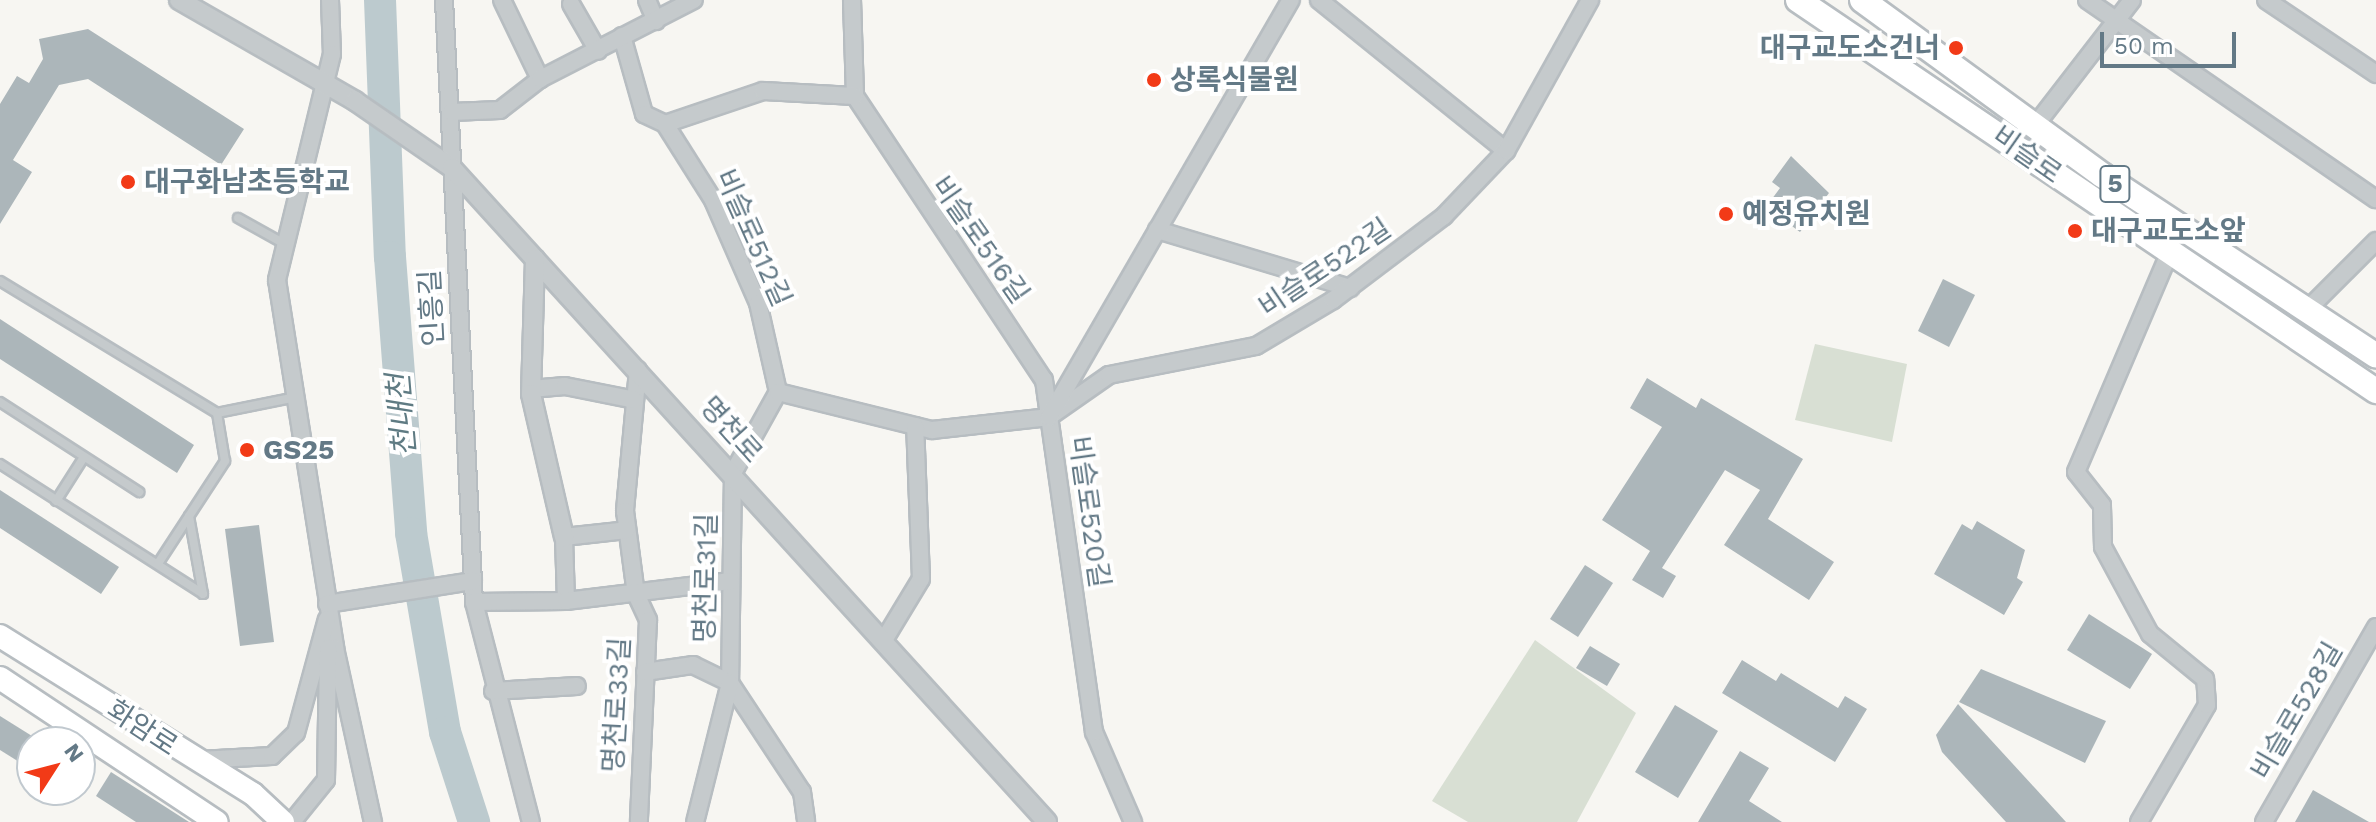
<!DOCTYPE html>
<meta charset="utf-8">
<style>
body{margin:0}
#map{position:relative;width:2376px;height:822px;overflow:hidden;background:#f7f6f2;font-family:"Work Sans","Noto Sans KR",sans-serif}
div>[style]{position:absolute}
.green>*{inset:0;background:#d8dfd3}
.river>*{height:32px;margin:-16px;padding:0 16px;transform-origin:16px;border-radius:16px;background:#bccace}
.building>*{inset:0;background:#acb6ba}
.roads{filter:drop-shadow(2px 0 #b7bdc1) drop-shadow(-2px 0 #b7bdc1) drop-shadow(0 2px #b7bdc1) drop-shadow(0 -2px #b7bdc1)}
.service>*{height:8px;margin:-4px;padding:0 4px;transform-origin:4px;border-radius:4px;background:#c5cacc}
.minor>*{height:16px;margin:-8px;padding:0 8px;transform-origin:8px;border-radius:8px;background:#c5cacc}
.tertiary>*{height:18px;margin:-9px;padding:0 9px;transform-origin:9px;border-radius:9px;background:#c5cacc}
.secondary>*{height:22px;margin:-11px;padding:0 11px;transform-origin:11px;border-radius:11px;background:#fff}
.primary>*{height:24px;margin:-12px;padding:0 12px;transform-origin:12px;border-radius:12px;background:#fff}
.dots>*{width:22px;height:22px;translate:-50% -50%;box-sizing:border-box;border:4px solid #fff;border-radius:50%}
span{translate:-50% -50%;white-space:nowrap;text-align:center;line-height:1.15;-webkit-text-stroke:8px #fff;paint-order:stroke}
.shield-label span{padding:2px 6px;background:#fff;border:2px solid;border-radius:6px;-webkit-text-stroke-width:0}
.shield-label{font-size:26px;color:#637986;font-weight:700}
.poi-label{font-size:28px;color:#637986;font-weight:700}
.right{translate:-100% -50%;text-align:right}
.left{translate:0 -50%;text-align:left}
.street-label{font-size:28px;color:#637986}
.water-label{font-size:30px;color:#5f7b83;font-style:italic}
.north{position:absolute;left:16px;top:726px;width:80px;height:80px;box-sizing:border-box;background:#fff;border:2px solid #c1c9cf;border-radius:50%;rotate:54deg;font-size:22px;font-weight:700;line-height:32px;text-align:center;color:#637986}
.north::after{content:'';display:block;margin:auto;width:28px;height:36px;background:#f23a17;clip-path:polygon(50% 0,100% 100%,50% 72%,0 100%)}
.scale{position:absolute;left:2100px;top:32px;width:136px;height:36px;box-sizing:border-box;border:4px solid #637986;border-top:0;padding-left:10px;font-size:24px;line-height:28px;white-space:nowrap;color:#637986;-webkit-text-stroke:6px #fff;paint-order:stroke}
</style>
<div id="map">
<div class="green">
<div style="clip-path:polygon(1815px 344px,1907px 364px,1892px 442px,1795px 420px)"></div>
<div style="clip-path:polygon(1535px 640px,1636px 713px,1577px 822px,1468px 822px,1432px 801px)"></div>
</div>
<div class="river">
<div style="left:380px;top:0;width:257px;rotate:87.8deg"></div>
<div style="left:390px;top:257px;width:277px;rotate:85.6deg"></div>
<div style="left:411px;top:533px;width:202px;rotate:80.3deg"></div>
<div style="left:445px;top:732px;width:95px;rotate:72.1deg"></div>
</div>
<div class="building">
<div style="clip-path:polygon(88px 29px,244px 129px,221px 165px,88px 79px,59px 85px,13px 160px,32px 172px,0 224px,0 104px,17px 76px,29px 83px,43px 59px,39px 39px)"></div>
<div style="clip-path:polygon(1791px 156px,1829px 193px,1800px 232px,1766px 207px,1780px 188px,1772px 182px)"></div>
<div style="clip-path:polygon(1943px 279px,1975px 295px,1949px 347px,1918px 331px)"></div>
<div style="clip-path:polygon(0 319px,194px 445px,177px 473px,0 359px)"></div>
<div style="clip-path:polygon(1647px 378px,1696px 408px,1701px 398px,1803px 459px,1768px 519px,1834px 562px,1809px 600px,1724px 545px,1760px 490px,1725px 470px,1662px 568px,1676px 576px,1663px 598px,1632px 580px,1650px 551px,1602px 520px,1662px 427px,1630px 408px)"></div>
<div style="clip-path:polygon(0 490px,119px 567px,101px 594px,0 528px)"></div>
<div style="clip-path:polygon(1977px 521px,2025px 550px,2017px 578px,2023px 582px,2004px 615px,1934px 574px,1962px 524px,1972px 530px)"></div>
<div style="clip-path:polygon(259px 525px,274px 642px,240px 646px,225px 529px)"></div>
<div style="clip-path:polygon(1585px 565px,1613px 583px,1578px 637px,1550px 619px)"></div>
<div style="clip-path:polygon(2089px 614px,2152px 654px,2130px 689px,2067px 650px)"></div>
<div style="clip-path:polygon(1590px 646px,1620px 664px,1607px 686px,1576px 668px)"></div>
<div style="clip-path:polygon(1742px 660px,1776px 681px,1781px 673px,1838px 708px,1845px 696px,1867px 709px,1835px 762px,1722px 693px)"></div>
<div style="clip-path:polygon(1981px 669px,2106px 721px,2085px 763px,1959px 702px)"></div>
<div style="clip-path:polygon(1958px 704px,2066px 822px,2006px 822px,1942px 752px,1936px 735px)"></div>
<div style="clip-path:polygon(1675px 705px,1718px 731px,1678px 798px,1635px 772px)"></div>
<div style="clip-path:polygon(0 716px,32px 736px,32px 770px,0 750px)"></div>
<div style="clip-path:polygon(1740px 751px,1769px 768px,1749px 801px,1782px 822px,1698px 822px)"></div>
<div style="clip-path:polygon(111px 772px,189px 822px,136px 822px,96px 796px)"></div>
<div style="clip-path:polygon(2313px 790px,2369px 822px,2295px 822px)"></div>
</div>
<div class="roads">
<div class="service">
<div style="left:238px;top:218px;width:51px;rotate:29.1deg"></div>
<div style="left:0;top:281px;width:254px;rotate:31.3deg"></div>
<div style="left:217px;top:413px;width:81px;rotate:-11.4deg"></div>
<div style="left:0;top:402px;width:166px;rotate:32.9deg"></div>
<div style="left:0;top:464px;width:241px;rotate:32.6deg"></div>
<div style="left:203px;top:594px;width:79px;rotate:-100.2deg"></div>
<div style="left:56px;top:501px;width:52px;rotate:-57.5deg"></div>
<div style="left:159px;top:562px;width:121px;rotate:-56.8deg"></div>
<div style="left:225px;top:461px;width:49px;rotate:-99.5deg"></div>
</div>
<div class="minor">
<div style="left:330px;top:0;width:54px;rotate:87.9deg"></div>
<div style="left:332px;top:54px;width:233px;rotate:103.7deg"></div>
<div style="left:277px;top:280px;width:373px;rotate:81deg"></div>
<div style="left:335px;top:648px;width:178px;rotate:77.7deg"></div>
<div style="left:444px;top:0;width:603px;rotate:87.15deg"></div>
<div style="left:474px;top:602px;width:227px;rotate:75.5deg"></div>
<div style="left:502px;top:0;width:88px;rotate:64.3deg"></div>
<div style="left:647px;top:0;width:23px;rotate:67deg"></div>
<div style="left:852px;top:0;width:96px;rotate:88.2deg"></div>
<div style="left:855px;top:96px;width:341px;rotate:56.4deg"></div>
<div style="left:1044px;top:380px;width:37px;rotate:82deg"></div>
<div style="left:1319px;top:0;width:240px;rotate:38.9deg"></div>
<div style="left:2087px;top:0;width:351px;rotate:34.6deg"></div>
<div style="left:2266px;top:0;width:133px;rotate:33.9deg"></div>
<div style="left:571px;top:4px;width:54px;rotate:60.1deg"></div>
<div style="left:622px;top:36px;width:81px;rotate:74.2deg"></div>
<div style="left:644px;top:114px;width:23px;rotate:25deg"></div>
<div style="left:665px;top:124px;width:90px;rotate:57.7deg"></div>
<div style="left:713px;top:200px;width:112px;rotate:66.4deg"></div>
<div style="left:758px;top:303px;width:91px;rotate:77.3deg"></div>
<div style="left:778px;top:392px;width:93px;rotate:119.1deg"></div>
<div style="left:733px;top:473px;width:210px;rotate:90.8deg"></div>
<div style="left:730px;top:683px;width:131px;rotate:56.6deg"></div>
<div style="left:802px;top:792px;width:30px;rotate:82deg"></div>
<div style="left:451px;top:112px;width:49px;rotate:-2.3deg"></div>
<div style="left:500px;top:110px;width:51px;rotate:-37.8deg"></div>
<div style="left:540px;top:79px;width:173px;rotate:-27.2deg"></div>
<div style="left:665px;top:124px;width:103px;rotate:-18.6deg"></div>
<div style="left:763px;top:91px;width:92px;rotate:3.1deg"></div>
<div style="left:2034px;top:127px;width:160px;rotate:-52.3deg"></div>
<div style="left:1157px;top:230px;width:202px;rotate:16.7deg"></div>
<div style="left:2306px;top:311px;width:99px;rotate:-45deg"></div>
<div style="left:638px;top:370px;width:142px;rotate:95.3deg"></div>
<div style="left:625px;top:511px;width:84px;rotate:82.5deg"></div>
<div style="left:636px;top:594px;width:29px;rotate:65deg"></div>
<div style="left:648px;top:620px;width:202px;rotate:92.6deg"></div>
<div style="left:531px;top:389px;width:34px;rotate:-5deg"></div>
<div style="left:565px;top:386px;width:71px;rotate:11.3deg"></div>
<div style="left:778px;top:392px;width:159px;rotate:13.9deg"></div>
<div style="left:932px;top:430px;width:118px;rotate:-6.3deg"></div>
<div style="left:1049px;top:417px;width:73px;rotate:-35deg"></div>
<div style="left:1109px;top:375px;width:150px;rotate:-11.2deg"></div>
<div style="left:1256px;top:346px;width:90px;rotate:-30.9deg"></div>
<div style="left:1333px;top:300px;width:139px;rotate:-37.1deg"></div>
<div style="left:1444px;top:216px;width:90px;rotate:-46.4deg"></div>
<div style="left:1506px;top:151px;width:173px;rotate:-60.9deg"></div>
<div style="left:566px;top:601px;width:64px;rotate:-91.8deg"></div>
<div style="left:564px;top:537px;width:63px;rotate:-6.3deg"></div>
<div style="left:474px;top:602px;width:92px;rotate:-0.6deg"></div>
<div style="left:566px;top:601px;width:166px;rotate:-6.9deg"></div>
<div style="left:327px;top:604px;width:148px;rotate:-9deg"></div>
<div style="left:884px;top:640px;width:71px;rotate:-58.8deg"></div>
<div style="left:921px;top:579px;width:153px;rotate:-92.2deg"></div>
<div style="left:645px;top:672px;width:49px;rotate:-8.3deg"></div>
<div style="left:693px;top:665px;width:41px;rotate:25.9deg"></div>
<div style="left:730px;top:683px;width:143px;rotate:104.1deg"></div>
<div style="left:493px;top:691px;width:84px;rotate:-3.4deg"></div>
<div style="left:199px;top:760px;width:73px;rotate:-3.1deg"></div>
<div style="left:272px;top:756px;width:33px;rotate:-44deg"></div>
<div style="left:296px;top:733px;width:118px;rotate:-74.8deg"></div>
<div style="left:292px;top:822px;width:54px;rotate:-51deg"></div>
<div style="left:326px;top:780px;width:132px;rotate:-89.1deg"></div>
<div style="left:1133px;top:822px;width:98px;rotate:-113.4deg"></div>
<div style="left:1094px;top:732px;width:318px;rotate:-98.1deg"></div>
<div style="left:1049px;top:417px;width:482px;rotate:-59.9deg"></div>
<div style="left:2139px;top:822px;width:135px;rotate:-59.8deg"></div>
<div style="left:2207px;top:705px;width:26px;rotate:-94deg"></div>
<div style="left:2205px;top:679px;width:71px;rotate:-140.7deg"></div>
<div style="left:2150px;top:634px;width:99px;rotate:-118.4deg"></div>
<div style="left:2103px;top:547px;width:42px;rotate:-91.4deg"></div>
<div style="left:2102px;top:505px;width:42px;rotate:-128.2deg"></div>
<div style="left:2076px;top:472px;width:237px;rotate:-66.9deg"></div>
<div style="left:2264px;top:822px;width:225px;rotate:-60.1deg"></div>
</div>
<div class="tertiary">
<div style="left:179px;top:0;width:203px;rotate:29.8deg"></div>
<div style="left:355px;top:101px;width:118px;rotate:34.6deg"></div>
<div style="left:452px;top:168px;width:884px;rotate:47.7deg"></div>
<div style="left:535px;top:259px;width:135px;rotate:91.7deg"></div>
<div style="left:531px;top:394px;width:147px;rotate:77deg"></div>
</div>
<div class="secondary">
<div style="left:0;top:636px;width:298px;rotate:32deg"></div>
<div style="left:253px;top:794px;width:41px;rotate:43deg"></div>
<div style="left:0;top:678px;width:260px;rotate:33.6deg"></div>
</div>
<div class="primary">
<div style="left:1798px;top:0;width:698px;rotate:34.08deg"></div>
<div style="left:1862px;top:0;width:297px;rotate:36.1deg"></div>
<div style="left:2102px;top:175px;width:328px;rotate:33.4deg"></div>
</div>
</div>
<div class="dots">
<div style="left:1956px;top:48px;background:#f23a17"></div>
<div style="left:1154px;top:80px;background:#f23a17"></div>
<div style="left:128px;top:182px;background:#f23a17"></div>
<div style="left:1726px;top:214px;background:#f23a17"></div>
<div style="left:2075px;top:231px;background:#f23a17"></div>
<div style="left:247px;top:450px;background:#f23a17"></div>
</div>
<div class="shield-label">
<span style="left:2115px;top:184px">5</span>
</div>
<div class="poi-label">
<span class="right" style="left:1940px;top:48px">대구교도소건너</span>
<span class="left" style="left:1170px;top:80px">상록식물원</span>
<span class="left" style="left:144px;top:182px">대구화남초등학교</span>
<span class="left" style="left:1742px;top:214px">예정유치원</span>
<span class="left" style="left:2091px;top:231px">대구교도소앞</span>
<span class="left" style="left:263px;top:450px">GS25</span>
</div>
<div class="street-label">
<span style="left:2027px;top:155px;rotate:35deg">비슬로</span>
<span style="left:753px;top:238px;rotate:66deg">비슬로512길</span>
<span style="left:980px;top:240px;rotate:55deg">비슬로516길</span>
<span style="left:1325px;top:268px;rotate:-34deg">비슬로522길</span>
<span style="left:432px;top:308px;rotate:-93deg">인흥길</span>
<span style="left:731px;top:430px;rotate:48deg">명천로</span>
<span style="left:1089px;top:512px;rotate:82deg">비슬로520길</span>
<span style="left:706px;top:578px;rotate:-89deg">명천로31길</span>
<span style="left:617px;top:705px;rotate:-87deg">명천로33길</span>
<span style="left:2297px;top:711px;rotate:-60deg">비슬로528길</span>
<span style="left:142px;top:728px;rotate:33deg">화암로</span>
</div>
<div class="water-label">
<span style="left:402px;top:415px;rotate:-95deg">천내천</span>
</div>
<div class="north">N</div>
<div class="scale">50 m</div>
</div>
